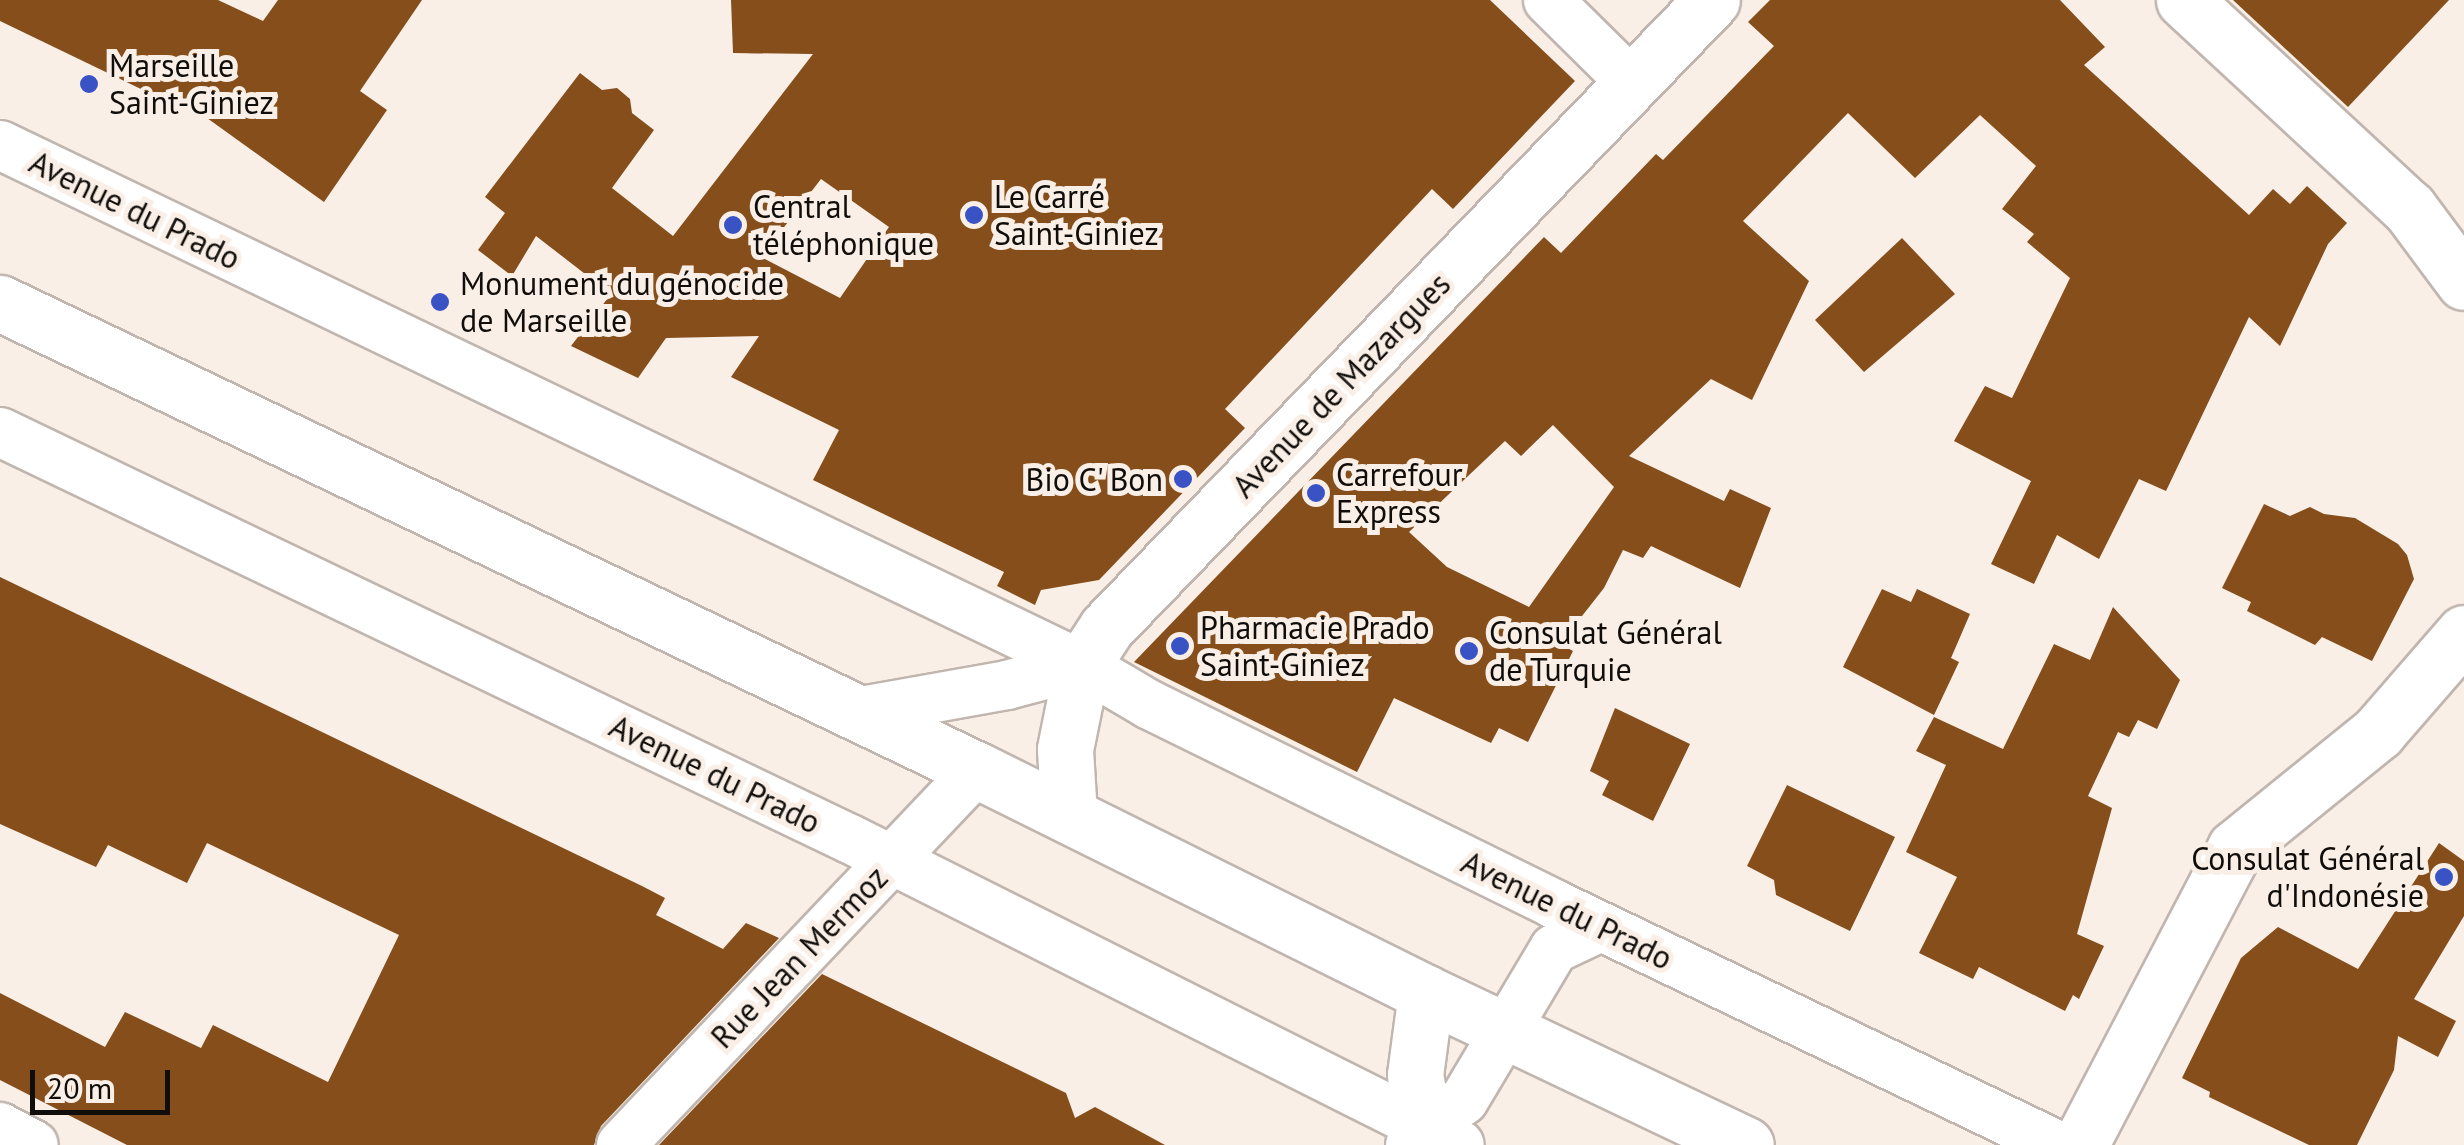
<!DOCTYPE html>
<meta charset="utf-8">
<style>
body{margin:0}
#map{position:relative;width:2464px;height:1145px;overflow:hidden;background:#f9efe7;font-family:"PT Sans",sans-serif}
div>[style]{position:absolute}
.building>*{inset:0;background:#854e1b}
.roads{filter:drop-shadow(2px 0 #c0b6af) drop-shadow(-2px 0 #c0b6af) drop-shadow(0 2px #c0b6af) drop-shadow(0 -2px #c0b6af)}
.street>*{height:48px;margin:-24px;padding:0 24px;transform-origin:24px;border-radius:24px;background:#fff}
.secondary>*{height:55px;margin:-27.5px;padding:0 27.5px;transform-origin:27.5px;border-radius:27.5px;background:#fff}
.dots>*{width:28px;height:28px;translate:-50% -50%;box-sizing:border-box;border:5px solid #f9efe7;border-radius:50%}
span{translate:-50% -50%;white-space:nowrap;text-align:center;line-height:1.15;-webkit-text-stroke:10px #f9efe7;paint-order:stroke}
.poi-label{font-size:32px;color:#100d0a}
.left{translate:0 -50%;text-align:left}
.right{translate:-100% -50%;text-align:right}
.street-label{font-size:32px;color:#100d0a}
.scale{position:absolute;left:30px;top:1070px;width:140px;height:45px;box-sizing:border-box;border:5px solid #100d0a;border-top:0;padding-left:12px;font-size:30px;line-height:35px;white-space:nowrap;color:#100d0a;-webkit-text-stroke:8px #f9efe7;paint-order:stroke}
</style>
<div id="map">
<div class="building">
<div style="clip-path:polygon(0 0,218px 0,263px 21px,278px 0,422px 0,360px 91px,387px 110px,324px 202px,182px 100px,172px 104px,0 21px)"></div>
<div style="clip-path:polygon(evenodd,731px 0,1490px 0,1575px 81px,1453px 209px,1432px 189px,1225px 409px,1245px 428px,1099px 580px,1041px 590px,1035px 605px,997px 586px,1004px 572px,813px 480px,839px 430px,731px 377px,759px 336px,666px 338px,638px 378px,571px 346px,611px 294px,536px 236px,512px 276px,478px 250px,505px 213px,485px 197px,580px 73px,602px 90px,617px 88px,630px 99px,632px 113px,654px 130px,612px 188px,673px 236px,813px 54px,733px 53px,731px 0,821px 179px,889px 227px,840px 298px,761px 257px,821px 179px)"></div>
<div style="clip-path:polygon(evenodd,1770px 0,2060px 0,2105px 47px,2084px 65px,2249px 215px,2273px 189px,2290px 204px,2307px 186px,2347px 223px,2328px 244px,2280px 346px,2249px 317px,2166px 491px,2139px 479px,2099px 559px,2057px 535px,2034px 584px,1991px 564px,2031px 481px,1954px 441px,1985px 386px,2012px 398px,2070px 278px,2027px 242px,2034px 234px,2002px 209px,2036px 166px,1980px 115px,1915px 178px,1848px 113px,1743px 221px,1809px 281px,1752px 400px,1711px 379px,1629px 456px,1724px 501px,1730px 489px,1771px 508px,1740px 588px,1651px 546px,1643px 558px,1623px 550px,1604px 588px,1560px 644px,1573px 651px,1528px 742px,1499px 728px,1491px 743px,1394px 698px,1357px 772px,1134px 662px,1544px 237px,1561px 253px,1656px 154px,1663px 160px,1774px 46px,1748px 22px,1770px 0,1553px 425px,1614px 487px,1529px 607px,1447px 567px,1409px 532px,1505px 441px,1521px 456px,1553px 425px)"></div>
<div style="clip-path:polygon(2233px 0,2449px 0,2348px 107px)"></div>
<div style="clip-path:polygon(1902px 238px,1955px 294px,1864px 372px,1815px 320px)"></div>
<div style="clip-path:polygon(2264px 504px,2290px 516px,2310px 507px,2324px 514px,2355px 518px,2398px 544px,2407px 555px,2414px 579px,2372px 661px,2322px 637px,2315px 645px,2247px 611px,2251px 602px,2222px 588px)"></div>
<div style="clip-path:polygon(0 577px,642px 886px,665px 898px,656px 915px,723px 949px,746px 923px,779px 938px,601px 1126px,594px 1145px,127px 1145px,0 1080px,0 993px,105px 1047px,125px 1012px,201px 1048px,213px 1025px,328px 1082px,399px 935px,207px 843px,187px 883px,108px 845px,96px 867px,0 824px)"></div>
<div style="clip-path:polygon(1882px 589px,1911px 602px,1917px 589px,1970px 614px,1951px 658px,1959px 662px,1934px 715px,1843px 667px)"></div>
<div style="clip-path:polygon(2113px 607px,2180px 680px,2157px 729px,2138px 720px,2129px 737px,2118px 732px,2088px 796px,2112px 808px,2077px 934px,2104px 946px,2079px 999px,2073px 995px,2065px 1011px,1979px 967px,1973px 979px,1919px 953px,1957px 877px,1906px 852px,1946px 765px,1916px 751px,1934px 717px,2003px 749px,2054px 644px,2090px 660px)"></div>
<div style="clip-path:polygon(1615px 708px,1690px 744px,1653px 821px,1602px 795px,1609px 781px,1590px 771px)"></div>
<div style="clip-path:polygon(1787px 785px,1895px 837px,1850px 931px,1776px 895px,1774px 880px,1747px 866px)"></div>
<div style="clip-path:polygon(2439px 843px,2464px 861px,2464px 916px,2414px 999px,2456px 1021px,2438px 1057px,2398px 1036px,2394px 1070px,2357px 1145px,2309px 1145px,2209px 1097px,2210px 1092px,2182px 1078px,2241px 958px,2278px 927px,2358px 969px)"></div>
<div style="clip-path:polygon(822px 974px,1066px 1093px,1075px 1118px,1095px 1107px,1165px 1145px,659px 1145px)"></div>
</div>
<div class="roads">
<div class="street">
<div style="left:1548px;top:0;width:118px;rotate:44.7deg"></div>
<div style="left:0;top:145px;width:1200px;rotate:25.67deg"></div>
<div style="left:1082px;top:665px;width:79px;rotate:30.5deg"></div>
<div style="left:1150px;top:705px;width:450px;rotate:26.2deg"></div>
<div style="left:1554px;top:904px;width:558px;rotate:25.6deg"></div>
<div style="left:0;top:432px;width:942px;rotate:25.59deg"></div>
<div style="left:850px;top:839px;width:682px;rotate:26.64deg"></div>
<div style="left:856px;top:712px;width:153px;rotate:-10.1deg"></div>
<div style="left:1007px;top:685px;width:78px;rotate:-14.9deg"></div>
<div style="left:0;top:1127px;width:38px;rotate:28deg"></div>
<div style="left:1425px;top:1127px;width:47px;rotate:-34.7deg"></div>
<div style="left:1464px;top:1100px;width:176px;rotate:-59.2deg"></div>
<div style="left:1554px;top:949px;width:52px;rotate:-25.1deg"></div>
<div style="left:621px;top:1145px;width:517px;rotate:-46.49deg"></div>
</div>
<div class="secondary">
<div style="left:2184px;top:0;width:306px;rotate:42.8deg"></div>
<div style="left:2409px;top:208px;width:92px;rotate:53.4deg"></div>
<div style="left:0;top:303px;width:1083px;rotate:25.55deg"></div>
<div style="left:977px;top:770px;width:501px;rotate:26.41deg"></div>
<div style="left:1426px;top:993px;width:354px;rotate:25.4deg"></div>
<div style="left:1069px;top:815px;width:66px;rotate:-93.5deg"></div>
<div style="left:1065px;top:749px;width:86px;rotate:-78.6deg"></div>
<div style="left:1082px;top:665px;width:45px;rotate:-56.7deg"></div>
<div style="left:1107px;top:627px;width:871px;rotate:-46.02deg"></div>
<div style="left:1413px;top:1145px;width:22px;rotate:-56deg"></div>
<div style="left:1425px;top:1127px;width:53px;rotate:-100.9deg"></div>
<div style="left:1415px;top:1075px;width:83px;rotate:-82.4deg"></div>
<div style="left:2080px;top:1145px;width:335px;rotate:-62.4deg"></div>
<div style="left:2235px;top:848px;width:184px;rotate:-39deg"></div>
<div style="left:2378px;top:732px;width:131px;rotate:-49deg"></div>
</div>
</div>
<div class="dots">
<div style="left:89px;top:84px;background:#3953c5"></div>
<div style="left:974px;top:215px;background:#3953c5"></div>
<div style="left:733px;top:225px;background:#3953c5"></div>
<div style="left:440px;top:302px;background:#3953c5"></div>
<div style="left:1183px;top:479px;background:#3953c5"></div>
<div style="left:1316px;top:493px;background:#3953c5"></div>
<div style="left:1180px;top:646px;background:#3953c5"></div>
<div style="left:1469px;top:651px;background:#3953c5"></div>
<div style="left:2444px;top:877px;background:#3953c5"></div>
</div>
<div class="poi-label">
<span class="left" style="left:109px;top:84px">Marseille<br>Saint-Giniez</span>
<span class="left" style="left:994px;top:215px">Le Carré<br>Saint-Giniez</span>
<span class="left" style="left:753px;top:225px">Central<br>téléphonique</span>
<span class="left" style="left:460px;top:302px">Monument du génocide<br>de Marseille</span>
<span class="left" style="left:1336px;top:493px">Carrefour<br>Express</span>
<span class="right" style="left:1163px;top:479px">Bio C' Bon</span>
<span class="left" style="left:1200px;top:646px">Pharmacie Prado<br>Saint-Giniez</span>
<span class="left" style="left:1489px;top:651px">Consulat Général<br>de Turquie</span>
<span class="right" style="left:2424px;top:877px">Consulat Général<br>d'Indonésie</span>
</div>
<div class="street-label">
<span style="left:135px;top:210px;rotate:26deg">Avenue du Prado</span>
<span style="left:1341px;top:385px;rotate:-46deg">Avenue de Mazargues</span>
<span style="left:715px;top:774px;rotate:26deg">Avenue du Prado</span>
<span style="left:1567px;top:910px;rotate:26deg">Avenue du Prado</span>
<span style="left:799px;top:957px;rotate:-46deg">Rue Jean Mermoz</span>
</div>
<div class="scale">20 m</div>
</div>
